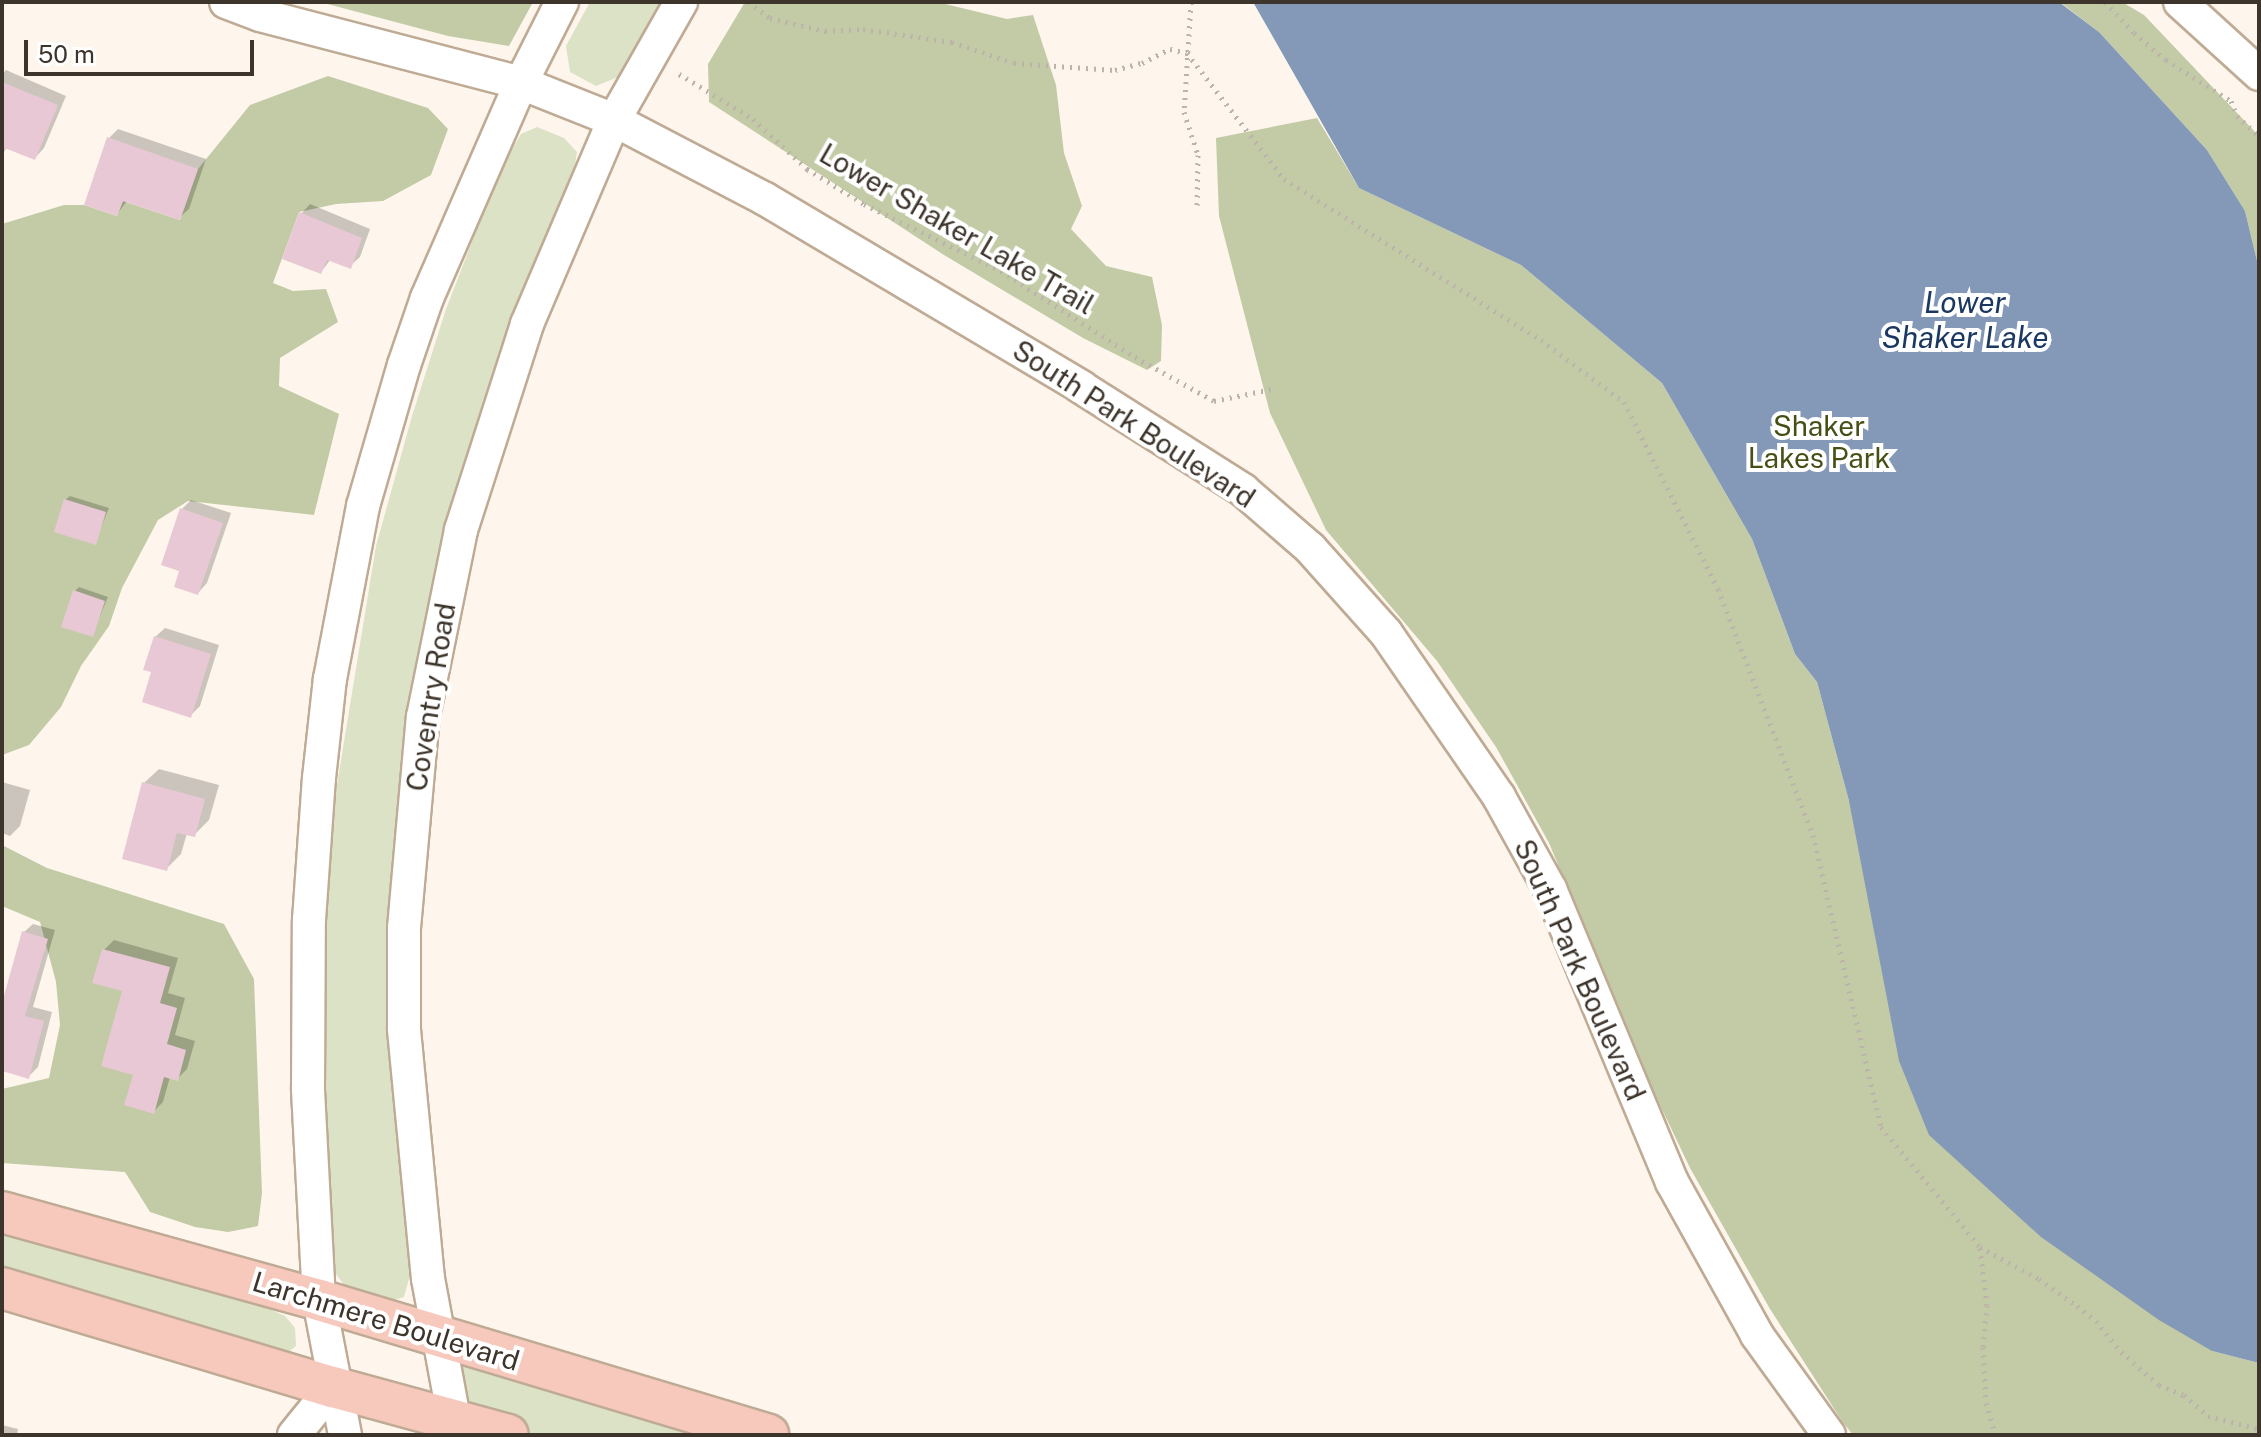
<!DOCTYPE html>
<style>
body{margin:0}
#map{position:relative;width:2261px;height:1437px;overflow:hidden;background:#fef6ec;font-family:"Public Sans",sans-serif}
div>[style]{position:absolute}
.green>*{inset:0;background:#dbe2c6}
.forest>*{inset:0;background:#c2cba6}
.water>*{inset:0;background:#8499b8}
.shadow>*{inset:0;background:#0003}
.building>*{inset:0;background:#e8c8d4}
.path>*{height:5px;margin-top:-2.5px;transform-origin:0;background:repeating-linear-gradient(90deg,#bcb4aa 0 2px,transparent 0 8px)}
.roads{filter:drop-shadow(2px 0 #bfab95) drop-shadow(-2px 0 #bfab95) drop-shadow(0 2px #bfab95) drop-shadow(0 -2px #bfab95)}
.minor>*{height:32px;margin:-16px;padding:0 16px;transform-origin:16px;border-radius:16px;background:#fff}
.major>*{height:40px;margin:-20px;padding:0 20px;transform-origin:20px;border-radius:20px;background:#f7c8bc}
span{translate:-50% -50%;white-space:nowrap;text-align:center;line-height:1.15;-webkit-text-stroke:8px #fff;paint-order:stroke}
.street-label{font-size:28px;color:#3d342b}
.park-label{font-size:28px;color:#465016}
.water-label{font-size:30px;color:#1b3862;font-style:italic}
.frame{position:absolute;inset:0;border:4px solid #3d342b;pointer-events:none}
.scale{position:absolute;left:24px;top:40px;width:230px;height:36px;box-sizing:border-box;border:4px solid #3d342b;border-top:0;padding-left:10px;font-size:24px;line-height:28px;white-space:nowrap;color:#3d342b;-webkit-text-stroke:6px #fff;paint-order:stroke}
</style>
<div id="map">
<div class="green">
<div style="clip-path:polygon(590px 2px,664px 2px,623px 75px,596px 86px,570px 72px,566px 46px)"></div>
<div style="clip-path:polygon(537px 127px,564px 138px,577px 152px,574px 171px,517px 301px,482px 411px,438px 571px,413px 681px,399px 796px,392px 940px,393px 1072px,410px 1275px,404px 1297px,384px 1303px,353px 1297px,336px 1274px,324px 1110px,323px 957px,335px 797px,376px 546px,412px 416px,446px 309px,501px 167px,521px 134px)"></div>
<div style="clip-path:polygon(2px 1232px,260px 1305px,285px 1316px,295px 1328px,296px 1346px,285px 1355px,2px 1280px)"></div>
<div style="clip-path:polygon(436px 1337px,768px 1435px,508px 1435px,455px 1420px)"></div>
</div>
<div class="forest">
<div style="clip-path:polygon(320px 2px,533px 2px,509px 46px,448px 36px)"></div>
<div style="clip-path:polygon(745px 2px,937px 2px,1007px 19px,1033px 15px,1056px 85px,1064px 153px,1082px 206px,1071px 229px,1106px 266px,1152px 277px,1162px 325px,1161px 361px,1147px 370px,1083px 338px,944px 255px,709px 102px,708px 64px)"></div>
<div style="clip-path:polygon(2060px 2px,2122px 2px,2144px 15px,2259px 136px,2259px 269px,2245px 211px,2207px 150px,2099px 32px)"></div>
<div style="clip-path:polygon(328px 76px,428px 108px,448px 129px,431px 175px,383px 201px,336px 204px,299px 212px,273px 283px,293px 291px,326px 289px,338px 322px,280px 358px,279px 386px,339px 414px,314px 515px,188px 501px,158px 520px,122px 588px,109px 626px,81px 666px,61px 707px,29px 745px,2px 755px,2px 224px,64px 205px,84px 205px,117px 216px,123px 201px,180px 220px,198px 169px,250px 105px)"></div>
<div style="clip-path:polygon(1317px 118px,1359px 188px,1521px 265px,1662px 383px,1752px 539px,1795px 654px,1817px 682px,1849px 801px,2212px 1351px,2259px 1363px,2259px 1435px,1853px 1435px,1842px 1421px,1770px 1309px,1690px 1168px,1649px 1082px,1549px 843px,1496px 747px,1437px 661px,1326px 530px,1270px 413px,1219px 216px,1216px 138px)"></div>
<div style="clip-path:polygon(2px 845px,47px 868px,224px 924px,254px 979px,262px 1193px,258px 1226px,228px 1232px,195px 1227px,150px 1212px,125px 1172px,2px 1163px,2px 1089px,49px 1078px,60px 1025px,56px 982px,40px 922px,2px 906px)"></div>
</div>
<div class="water">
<div style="clip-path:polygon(1253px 2px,2059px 2px,2099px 32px,2207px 150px,2245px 211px,2259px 269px,2259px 1363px,2212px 1351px,2159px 1320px,2041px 1237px,1929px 1135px,1899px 1061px,1849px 801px,1817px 682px,1795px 654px,1752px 539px,1662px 383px,1521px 265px,1359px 188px)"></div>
</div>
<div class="shadow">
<div style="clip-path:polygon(6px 70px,66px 96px,44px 148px,35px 158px,7px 147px,2px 155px,2px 75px)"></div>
<div style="clip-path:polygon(118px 129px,206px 159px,189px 209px,179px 218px,128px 200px,117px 214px,109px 138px)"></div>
<div style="clip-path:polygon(310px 204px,370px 229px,360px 257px,350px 266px,331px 259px,321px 272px,301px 214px)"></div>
<div style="clip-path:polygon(70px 496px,109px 508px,95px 542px,65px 500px)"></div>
<div style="clip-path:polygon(191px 500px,231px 513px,207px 583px,198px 593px,182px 570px,182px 509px)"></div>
<div style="clip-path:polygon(79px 587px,108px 597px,92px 635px,75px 591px)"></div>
<div style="clip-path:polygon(165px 628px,219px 645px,200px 706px,190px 716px,154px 671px,155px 637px)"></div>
<div style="clip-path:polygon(159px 769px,219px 785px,209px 820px,194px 835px,187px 833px,181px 854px,166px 869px,144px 783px)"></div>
<div style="clip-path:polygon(2px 782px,30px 790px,20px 826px,10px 836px,2px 833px)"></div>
<div style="clip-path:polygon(33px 924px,55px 930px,33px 1007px,52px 1012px,38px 1067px,29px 1076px,2px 1069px,2px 1000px,5px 1000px,24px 932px)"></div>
<div style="clip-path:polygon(114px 940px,178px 958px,168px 993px,185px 998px,175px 1035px,195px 1041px,187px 1069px,177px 1079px,170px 1077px,163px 1102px,154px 1111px,135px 1074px,125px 990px,104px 950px)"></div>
<div style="clip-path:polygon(2px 1425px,18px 1429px,17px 1435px,2px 1435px)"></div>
</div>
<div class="building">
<div style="clip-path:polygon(2px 82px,58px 105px,35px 160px,2px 147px)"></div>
<div style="clip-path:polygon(107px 137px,198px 169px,180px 220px,123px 201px,117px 216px,84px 205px)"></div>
<div style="clip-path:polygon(299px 212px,362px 238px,351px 269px,327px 260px,321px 274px,282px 259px)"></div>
<div style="clip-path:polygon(64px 499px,106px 512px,96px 545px,54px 532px)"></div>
<div style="clip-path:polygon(180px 508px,223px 523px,198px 595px,174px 587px,179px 571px,161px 565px)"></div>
<div style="clip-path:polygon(73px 590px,105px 601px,93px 637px,61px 627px)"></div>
<div style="clip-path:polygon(154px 636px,211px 654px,191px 718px,142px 702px,151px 672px,143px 670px)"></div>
<div style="clip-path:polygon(142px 782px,205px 799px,195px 837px,177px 833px,167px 871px,122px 859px)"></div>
<div style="clip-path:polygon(22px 931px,48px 939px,25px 1016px,44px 1021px,29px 1079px,2px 1071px,2px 1003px)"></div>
<div style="clip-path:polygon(102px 949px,170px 967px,160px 1003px,177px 1008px,167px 1044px,186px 1050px,178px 1081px,164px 1077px,154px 1114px,124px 1105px,133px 1075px,101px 1066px,122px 991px,92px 983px)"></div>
</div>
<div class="path">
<div style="left:748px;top:2px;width:27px;rotate:36deg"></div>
<div style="left:770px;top:18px;width:57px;rotate:13.3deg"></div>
<div style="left:825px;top:31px;width:38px;rotate:-3deg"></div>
<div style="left:863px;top:29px;width:90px;rotate:8.3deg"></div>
<div style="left:952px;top:42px;width:65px;rotate:18.7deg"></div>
<div style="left:1014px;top:63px;width:101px;rotate:4deg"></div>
<div style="left:1115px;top:70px;width:28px;rotate:-15deg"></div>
<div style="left:1142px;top:63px;width:31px;rotate:-27deg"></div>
<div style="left:1170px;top:49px;width:17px;rotate:13deg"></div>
<div style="left:1187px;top:53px;width:159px;rotate:52.4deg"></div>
<div style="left:1284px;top:179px;width:303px;rotate:32.1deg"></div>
<div style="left:1541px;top:340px;width:104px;rotate:36.8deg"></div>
<div style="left:1624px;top:402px;width:209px;rotate:63.3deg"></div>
<div style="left:1718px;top:589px;width:264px;rotate:68.9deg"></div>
<div style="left:1813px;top:835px;width:300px;rotate:76.9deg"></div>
<div style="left:1881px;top:1127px;width:156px;rotate:50.5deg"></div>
<div style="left:1980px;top:1247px;width:67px;rotate:28.5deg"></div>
<div style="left:2039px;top:1279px;width:47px;rotate:35.4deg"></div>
<div style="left:2077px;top:1306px;width:24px;rotate:38deg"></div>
<div style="left:2096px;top:1321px;width:40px;rotate:51deg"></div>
<div style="left:2121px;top:1352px;width:50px;rotate:41deg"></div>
<div style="left:2159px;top:1385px;width:27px;rotate:22deg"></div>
<div style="left:2184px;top:1395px;width:32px;rotate:41deg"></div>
<div style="left:2208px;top:1416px;width:53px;rotate:14.3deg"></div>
<div style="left:1191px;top:2px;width:110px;rotate:93.6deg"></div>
<div style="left:1184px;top:112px;width:45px;rotate:72deg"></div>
<div style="left:1198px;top:155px;width:51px;rotate:91.1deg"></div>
<div style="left:2105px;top:2px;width:42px;rotate:46.9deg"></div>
<div style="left:2134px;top:33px;width:42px;rotate:40.2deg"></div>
<div style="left:2166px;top:60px;width:77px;rotate:32.2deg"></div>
<div style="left:2231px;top:101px;width:16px;rotate:68deg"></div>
<div style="left:2237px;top:116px;width:30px;rotate:42deg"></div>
<div style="left:679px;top:74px;width:87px;rotate:31.3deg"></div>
<div style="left:753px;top:119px;width:74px;rotate:42.8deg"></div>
<div style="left:807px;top:169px;width:67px;rotate:31.6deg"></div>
<div style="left:864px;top:204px;width:153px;rotate:26.1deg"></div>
<div style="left:1001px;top:271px;width:159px;rotate:32.7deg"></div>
<div style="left:1135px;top:357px;width:90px;rotate:29.1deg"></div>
<div style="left:1214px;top:401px;width:59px;rotate:-11.7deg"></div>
<div style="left:1980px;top:1248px;width:57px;rotate:83deg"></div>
<div style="left:1987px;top:1305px;width:42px;rotate:95.4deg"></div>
<div style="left:1983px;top:1347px;width:56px;rotate:86.9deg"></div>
<div style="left:1986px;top:1403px;width:34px;rotate:73deg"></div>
</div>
<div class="roads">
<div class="minor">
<div style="left:226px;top:2px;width:36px;rotate:21deg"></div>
<div style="left:260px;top:15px;width:270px;rotate:14.6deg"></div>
<div style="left:521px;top:83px;width:100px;rotate:21.7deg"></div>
<div style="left:614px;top:120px;width:170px;rotate:27.6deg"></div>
<div style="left:765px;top:199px;width:368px;rotate:30.7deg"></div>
<div style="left:1081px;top:387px;width:192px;rotate:32.4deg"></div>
<div style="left:1243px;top:490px;width:89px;rotate:40.9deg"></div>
<div style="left:1310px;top:548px;width:114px;rotate:48.2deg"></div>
<div style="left:1386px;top:633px;width:199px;rotate:55.4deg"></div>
<div style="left:1499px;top:797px;width:105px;rotate:61deg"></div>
<div style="left:1550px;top:889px;width:317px;rotate:67.4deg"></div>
<div style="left:1672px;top:1182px;width:175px;rotate:60.9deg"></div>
<div style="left:1757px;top:1335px;width:123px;rotate:54.2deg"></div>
<div style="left:2180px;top:2px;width:107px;rotate:42.3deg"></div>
<div style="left:294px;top:1435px;width:62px;rotate:-50.9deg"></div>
<div style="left:345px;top:1435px;width:137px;rotate:-100.9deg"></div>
<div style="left:319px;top:1300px;width:213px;rotate:-93deg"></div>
<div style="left:308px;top:1087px;width:167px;rotate:-89.7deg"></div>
<div style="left:309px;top:920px;width:142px;rotate:-86deg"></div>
<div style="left:319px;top:778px;width:100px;rotate:-83.7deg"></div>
<div style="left:330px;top:679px;width:176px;rotate:-79.2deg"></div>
<div style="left:363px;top:506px;width:147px;rotate:-73.8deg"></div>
<div style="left:404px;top:365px;width:71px;rotate:-71.1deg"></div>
<div style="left:427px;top:298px;width:235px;rotate:-66.4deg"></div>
<div style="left:521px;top:83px;width:91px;rotate:-63.2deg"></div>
<div style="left:457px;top:1435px;width:159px;rotate:-100.5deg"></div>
<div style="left:428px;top:1279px;width:252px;rotate:-95.5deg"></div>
<div style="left:404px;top:1028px;width:100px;rotate:-90deg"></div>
<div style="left:404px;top:928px;width:212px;rotate:-84.9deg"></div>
<div style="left:423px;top:717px;width:191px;rotate:-78.5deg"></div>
<div style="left:461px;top:530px;width:216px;rotate:-72.2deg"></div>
<div style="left:527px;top:324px;width:222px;rotate:-66.9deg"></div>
<div style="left:614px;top:120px;width:136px;rotate:-60.4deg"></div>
</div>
<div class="major">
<div style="left:2px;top:1212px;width:329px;rotate:15.5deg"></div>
<div style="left:319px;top:1300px;width:469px;rotate:16.7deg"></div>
<div style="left:2px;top:1288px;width:345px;rotate:16.7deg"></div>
<div style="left:333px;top:1387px;width:181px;rotate:15.3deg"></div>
</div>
</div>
<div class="street-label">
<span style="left:957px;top:229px;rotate:30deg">Lower Shaker Lake Trail</span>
<span style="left:1134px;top:424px;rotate:33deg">South Park Boulevard</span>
<span style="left:431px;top:697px;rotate:-81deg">Coventry Road</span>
<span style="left:1580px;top:970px;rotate:66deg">South Park Boulevard</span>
<span style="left:386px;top:1321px;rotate:17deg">Larchmere Boulevard</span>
</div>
<div class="park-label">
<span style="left:1819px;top:442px">Shaker<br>Lakes Park</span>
</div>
<div class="water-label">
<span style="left:1965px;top:319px">Lower<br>Shaker Lake</span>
</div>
<div class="frame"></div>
<div class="scale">50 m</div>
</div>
